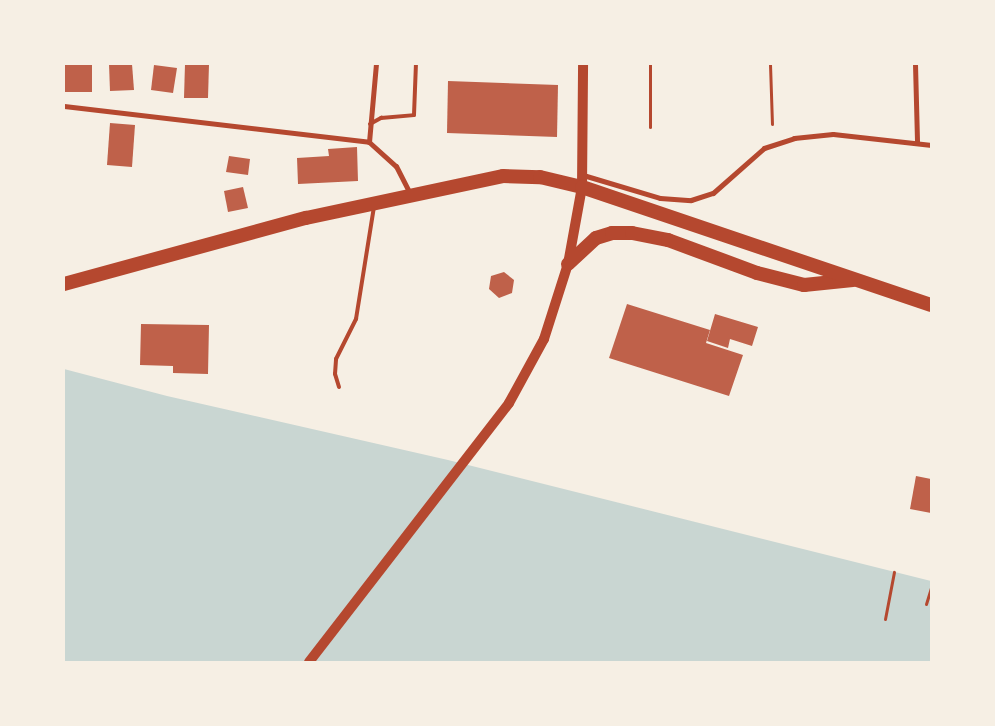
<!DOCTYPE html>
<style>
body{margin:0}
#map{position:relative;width:995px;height:726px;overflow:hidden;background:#f6efe4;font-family:"PT Sans",sans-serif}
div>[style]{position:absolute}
.water>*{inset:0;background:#c9d6d2}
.building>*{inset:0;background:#bf614a}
.path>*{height:3px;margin:-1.5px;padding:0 1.5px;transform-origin:1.5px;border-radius:1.5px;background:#b5482f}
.service>*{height:4px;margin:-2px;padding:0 2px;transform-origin:2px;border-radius:2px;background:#b5482f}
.minor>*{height:5px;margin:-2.5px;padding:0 2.5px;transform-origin:2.5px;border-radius:2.5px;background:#b5482f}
.secondary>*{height:10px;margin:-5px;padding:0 5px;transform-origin:5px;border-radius:5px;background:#b5482f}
.trunk>*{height:14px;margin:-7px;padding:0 7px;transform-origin:7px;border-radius:7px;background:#b5482f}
span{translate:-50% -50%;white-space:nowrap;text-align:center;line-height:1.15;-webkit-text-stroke:5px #f6efe4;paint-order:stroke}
.frame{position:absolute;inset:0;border:65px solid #f6efe4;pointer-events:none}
</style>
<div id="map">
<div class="water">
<div style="clip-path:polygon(64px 369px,167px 396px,448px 460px,931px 581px,931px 662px,64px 662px)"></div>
</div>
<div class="building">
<div style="clip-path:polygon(64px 64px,92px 64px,92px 92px,65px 92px)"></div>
<div style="clip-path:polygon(109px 64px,132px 64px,134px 90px,110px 91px)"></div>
<div style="clip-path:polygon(185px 64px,209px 64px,208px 98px,184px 98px)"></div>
<div style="clip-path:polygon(154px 65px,177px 68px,173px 93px,151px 90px)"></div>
<div style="clip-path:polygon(448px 81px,558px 85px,557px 137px,447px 133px)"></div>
<div style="clip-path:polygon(110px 123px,135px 125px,132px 167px,107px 165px)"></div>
<div style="clip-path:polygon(357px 147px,358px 181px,298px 184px,297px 158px,329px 156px,328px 149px)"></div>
<div style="clip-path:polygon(229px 156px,250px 159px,248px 175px,226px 172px)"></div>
<div style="clip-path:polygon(243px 187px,248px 208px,228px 212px,224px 191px)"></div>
<div style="clip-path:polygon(504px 272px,514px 280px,512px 293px,499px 298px,489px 289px,491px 276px)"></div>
<div style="clip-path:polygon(627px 304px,710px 330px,706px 343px,743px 355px,729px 396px,609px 358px)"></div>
<div style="clip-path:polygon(715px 314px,758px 327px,752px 346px,730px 339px,728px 348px,707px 341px)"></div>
<div style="clip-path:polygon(141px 324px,209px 325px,208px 374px,173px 373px,173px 366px,140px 365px)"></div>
<div style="clip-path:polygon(916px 476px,931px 479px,931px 513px,910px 509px)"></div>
</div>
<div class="path">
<div style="left:650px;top:64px;width:63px;rotate:90deg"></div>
<div style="left:770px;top:64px;width:60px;rotate:88.1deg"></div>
<div style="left:926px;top:604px;width:17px;rotate:-73deg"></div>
<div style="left:885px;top:619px;width:48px;rotate:-79.2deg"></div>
</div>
<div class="service">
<div style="left:370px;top:124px;width:13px;rotate:-29deg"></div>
<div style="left:381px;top:118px;width:33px;rotate:-5deg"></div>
<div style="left:414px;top:115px;width:51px;rotate:-87.8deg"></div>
<div style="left:339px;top:387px;width:14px;rotate:-107deg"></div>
<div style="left:335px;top:374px;width:15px;rotate:-86deg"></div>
<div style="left:336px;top:359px;width:45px;rotate:-63.4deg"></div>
<div style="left:356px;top:319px;width:113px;rotate:-80.9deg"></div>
</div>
<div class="minor">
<div style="left:915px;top:64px;width:79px;rotate:88.5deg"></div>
<div style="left:64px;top:106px;width:307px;rotate:6.7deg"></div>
<div style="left:369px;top:142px;width:36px;rotate:42deg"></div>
<div style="left:396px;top:166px;width:31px;rotate:63deg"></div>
<div style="left:369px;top:142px;width:78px;rotate:-84.9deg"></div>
<div style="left:583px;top:175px;width:80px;rotate:16.6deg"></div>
<div style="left:660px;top:198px;width:31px;rotate:4deg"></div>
<div style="left:691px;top:200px;width:23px;rotate:-18deg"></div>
<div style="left:713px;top:193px;width:68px;rotate:-41.4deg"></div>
<div style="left:764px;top:148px;width:32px;rotate:-18deg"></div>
<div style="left:794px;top:138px;width:39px;rotate:-6deg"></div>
<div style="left:833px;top:134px;width:99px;rotate:6.4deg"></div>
</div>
<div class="secondary">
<div style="left:309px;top:662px;width:327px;rotate:-52.3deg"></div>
<div style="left:509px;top:403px;width:73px;rotate:-61.3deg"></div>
<div style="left:544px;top:339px;width:79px;rotate:-72.3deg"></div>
<div style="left:568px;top:264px;width:78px;rotate:-79.7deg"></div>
<div style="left:582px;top:187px;width:123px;rotate:-89.5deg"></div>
</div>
<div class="trunk">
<div style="left:568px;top:264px;width:38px;rotate:-43deg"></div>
<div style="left:596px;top:238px;width:17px;rotate:-17deg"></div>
<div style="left:612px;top:233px;width:20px"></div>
<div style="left:632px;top:233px;width:37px;rotate:11deg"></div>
<div style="left:668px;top:240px;width:95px;rotate:20.3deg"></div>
<div style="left:757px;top:273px;width:49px;rotate:14.3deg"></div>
<div style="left:804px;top:285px;width:49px;rotate:-5.8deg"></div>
<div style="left:64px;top:284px;width:251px;rotate:-15.3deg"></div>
<div style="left:306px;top:218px;width:201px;rotate:-12deg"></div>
<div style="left:503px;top:176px;width:37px;rotate:2deg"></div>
<div style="left:540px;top:177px;width:43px;rotate:13.4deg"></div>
<div style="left:582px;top:187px;width:368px;rotate:18.7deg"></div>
</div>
<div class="frame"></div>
</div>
